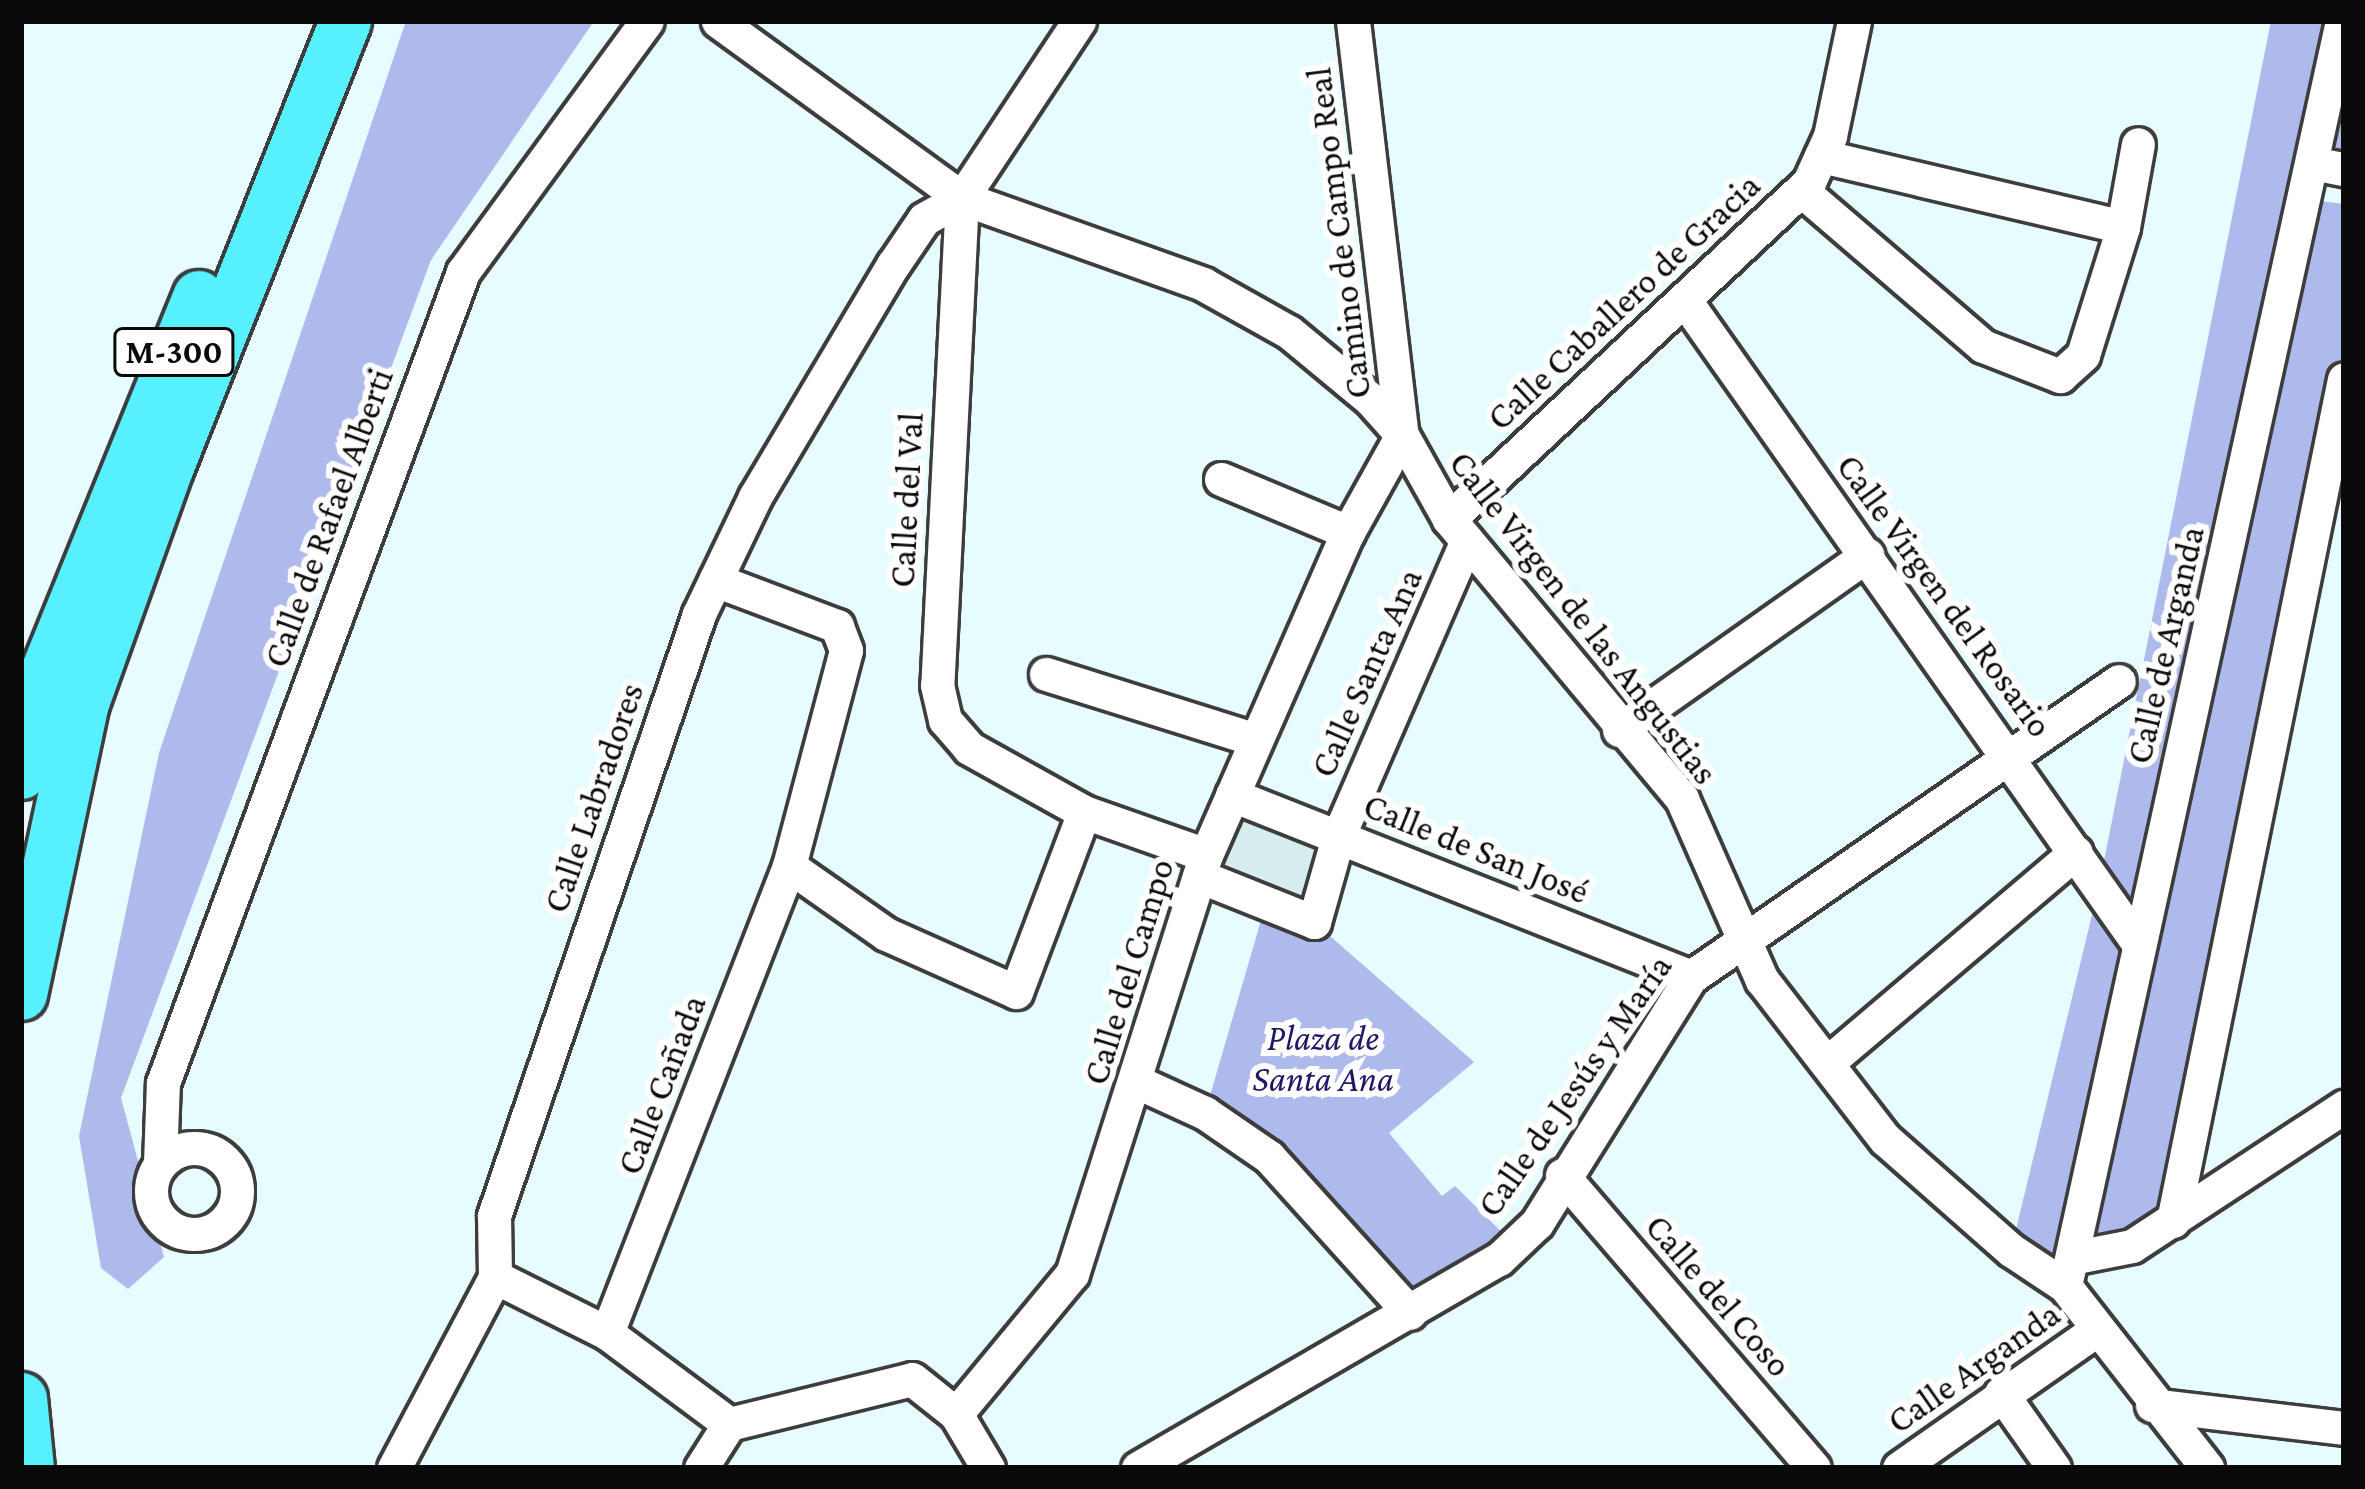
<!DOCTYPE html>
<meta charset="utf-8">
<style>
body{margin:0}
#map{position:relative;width:2365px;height:1489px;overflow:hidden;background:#e6fcff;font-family:"Crimson Pro",serif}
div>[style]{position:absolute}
.green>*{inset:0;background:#aeb9ec}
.plaza>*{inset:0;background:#d7ecee}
.roads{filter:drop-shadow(3px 0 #3d3d3d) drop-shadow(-3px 0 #3d3d3d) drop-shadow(0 3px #3d3d3d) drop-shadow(0 -3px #3d3d3d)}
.street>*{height:33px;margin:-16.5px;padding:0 16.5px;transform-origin:16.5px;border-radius:16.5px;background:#fff}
.street>.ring{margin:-16.5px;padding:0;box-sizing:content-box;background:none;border:33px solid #fff;border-radius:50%}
.primary>*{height:51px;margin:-25.5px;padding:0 25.5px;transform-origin:25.5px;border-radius:25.5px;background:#56f0ff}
span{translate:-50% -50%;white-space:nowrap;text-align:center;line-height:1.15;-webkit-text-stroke:12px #fff;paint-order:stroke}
.shield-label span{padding:3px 9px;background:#fff;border:3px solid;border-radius:9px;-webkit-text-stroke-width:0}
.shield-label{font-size:33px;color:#0a0a0a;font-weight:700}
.street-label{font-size:36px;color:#0a0a0a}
.park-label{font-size:36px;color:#201765;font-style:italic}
.frame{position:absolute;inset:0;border:24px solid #0a0a0a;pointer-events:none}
</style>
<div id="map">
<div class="green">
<div style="clip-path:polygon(406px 21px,594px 21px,431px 260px,121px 1098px,164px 1257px,128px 1289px,101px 1268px,79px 1136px,159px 753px)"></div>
<div style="clip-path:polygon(2271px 21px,2344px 21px,2344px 151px,2315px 147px,2304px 199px,2344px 204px,2344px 384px,2173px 1221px,2077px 1257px,2065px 1286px,2011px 1250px,2099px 886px)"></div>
<div style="clip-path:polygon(1266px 903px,1314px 922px,1474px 1062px,1389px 1133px,1442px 1196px,1455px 1186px,1515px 1245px,1410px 1313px,1205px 1113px)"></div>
</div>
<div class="plaza">
<div style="clip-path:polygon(1232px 795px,1338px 837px,1314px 922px,1199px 876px)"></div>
</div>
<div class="roads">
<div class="street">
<div style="left:718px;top:21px;width:301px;rotate:36deg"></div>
<div style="left:962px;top:198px;width:256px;rotate:19.6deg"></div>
<div style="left:1203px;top:284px;width:98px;rotate:29.2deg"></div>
<div style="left:1289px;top:332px;width:105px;rotate:39.6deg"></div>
<div style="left:1370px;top:399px;width:48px;rotate:48.4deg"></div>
<div style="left:1402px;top:435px;width:96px;rotate:60.8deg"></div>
<div style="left:1449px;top:519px;width:364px;rotate:50.2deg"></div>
<div style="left:1682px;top:799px;width:198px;rotate:66.2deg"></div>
<div style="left:1762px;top:980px;width:201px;rotate:52.3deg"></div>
<div style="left:1885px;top:1139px;width:168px;rotate:41.4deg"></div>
<div style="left:2011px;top:1250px;width:65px;rotate:33.7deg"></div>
<div style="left:2065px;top:1286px;width:231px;rotate:52deg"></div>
<div style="left:1079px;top:21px;width:212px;rotate:123.5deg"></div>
<div style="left:962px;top:198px;width:488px;rotate:92.9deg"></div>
<div style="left:937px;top:685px;width:36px;rotate:77deg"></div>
<div style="left:945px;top:720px;width:37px;rotate:49deg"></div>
<div style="left:969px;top:748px;width:132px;rotate:29.1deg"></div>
<div style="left:1084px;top:812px;width:129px;rotate:19.4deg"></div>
<div style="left:1353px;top:21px;width:417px;rotate:83.3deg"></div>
<div style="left:1821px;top:156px;width:310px;rotate:13.2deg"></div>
<div style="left:2312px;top:163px;width:33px;rotate:11deg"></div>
<div style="left:1801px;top:190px;width:240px;rotate:40.6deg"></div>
<div style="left:1983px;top:346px;width:83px;rotate:21.3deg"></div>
<div style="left:2060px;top:376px;width:31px;rotate:-42deg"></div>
<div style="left:2083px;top:355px;width:134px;rotate:-72.6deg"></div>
<div style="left:2123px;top:227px;width:84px;rotate:-79.8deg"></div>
<div style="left:1684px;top:299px;width:787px;rotate:54.83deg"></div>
<div style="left:1221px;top:479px;width:138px;rotate:22.7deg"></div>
<div style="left:1449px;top:519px;width:493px;rotate:-43.1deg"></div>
<div style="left:1809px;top:182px;width:51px;rotate:-65.5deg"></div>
<div style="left:1830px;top:136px;width:117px;rotate:-78.2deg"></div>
<div style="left:1046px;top:674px;width:218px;rotate:17.4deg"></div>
<div style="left:1619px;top:730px;width:304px;rotate:-35.2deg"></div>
<div style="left:1232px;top:795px;width:494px;rotate:21.6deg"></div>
<div style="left:789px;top:866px;width:118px;rotate:35deg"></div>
<div style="left:886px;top:934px;width:142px;rotate:24deg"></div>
<div style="left:1016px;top:992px;width:192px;rotate:-69.3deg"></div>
<div style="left:1199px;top:876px;width:124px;rotate:21.8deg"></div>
<div style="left:1314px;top:922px;width:88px;rotate:-74.2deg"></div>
<div style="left:1338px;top:837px;width:323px;rotate:-66.5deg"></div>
<div style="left:1827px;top:1063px;width:326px;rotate:-40.3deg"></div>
<div style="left:1135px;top:1081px;width:77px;rotate:24.6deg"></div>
<div style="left:1205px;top:1113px;width:78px;rotate:34.5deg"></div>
<div style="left:1269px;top:1157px;width:210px;rotate:47.9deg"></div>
<div class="ring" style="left:151px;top:1148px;width:53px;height:53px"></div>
<div style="left:160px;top:1163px;width:80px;rotate:-87.9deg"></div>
<div style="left:163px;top:1083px;width:865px;rotate:-69.7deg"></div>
<div style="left:463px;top:272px;width:311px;rotate:-53.8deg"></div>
<div style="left:1562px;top:1175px;width:386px;rotate:49.3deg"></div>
<div style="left:2173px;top:1221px;width:859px;rotate:-78.52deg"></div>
<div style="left:2076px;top:1257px;width:57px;rotate:-11.1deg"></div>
<div style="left:2132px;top:1246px;width:254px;rotate:-33.3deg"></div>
<div style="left:495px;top:1277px;width:125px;rotate:26.6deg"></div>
<div style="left:607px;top:1333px;width:152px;rotate:36.7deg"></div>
<div style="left:2065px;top:1286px;width:1295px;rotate:-77.65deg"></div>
<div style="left:607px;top:1333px;width:501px;rotate:-68.71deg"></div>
<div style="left:789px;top:866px;width:223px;rotate:-75.2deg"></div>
<div style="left:846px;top:650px;width:26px;rotate:-111deg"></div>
<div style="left:837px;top:626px;width:130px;rotate:-159.3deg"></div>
<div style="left:2001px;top:1393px;width:92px;rotate:54.8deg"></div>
<div style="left:2152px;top:1405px;width:193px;rotate:6.8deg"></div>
<div style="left:956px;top:1414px;width:182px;rotate:-50.4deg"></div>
<div style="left:1072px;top:1274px;width:440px;rotate:-72.3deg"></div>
<div style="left:1206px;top:855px;width:353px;rotate:-66.3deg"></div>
<div style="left:1348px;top:532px;width:111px;rotate:-60.9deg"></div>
<div style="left:394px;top:1468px;width:216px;rotate:-62.1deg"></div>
<div style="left:495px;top:1277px;width:61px;rotate:-90.9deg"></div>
<div style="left:494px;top:1216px;width:636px;rotate:-71.19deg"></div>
<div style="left:699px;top:614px;width:130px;rotate:-64.4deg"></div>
<div style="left:755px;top:497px;width:270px;rotate:-59.3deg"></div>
<div style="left:893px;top:265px;width:55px;rotate:-56deg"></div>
<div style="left:924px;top:219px;width:43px;rotate:-28.9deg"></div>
<div style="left:701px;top:1468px;width:52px;rotate:-57.5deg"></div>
<div style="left:729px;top:1424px;width:188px;rotate:-13.8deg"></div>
<div style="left:912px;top:1379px;width:56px;rotate:38.5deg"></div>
<div style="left:956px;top:1414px;width:63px;rotate:59.3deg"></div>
<div style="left:1138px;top:1468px;width:417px;rotate:-30.1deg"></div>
<div style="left:1499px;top:1259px;width:52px;rotate:-43.5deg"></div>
<div style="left:1537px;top:1223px;width:290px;rotate:-58deg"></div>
<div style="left:1691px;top:977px;width:520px;rotate:-34.67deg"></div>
<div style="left:1899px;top:1468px;width:239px;rotate:-35deg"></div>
</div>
<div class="primary">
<div style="left:21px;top:773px;width:89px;rotate:-77.7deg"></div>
<div style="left:40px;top:686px;width:421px;rotate:-67.9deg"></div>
<div style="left:21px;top:994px;width:298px;rotate:-78deg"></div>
<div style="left:83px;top:703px;width:252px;rotate:-70.3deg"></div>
<div style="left:168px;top:466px;width:479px;rotate:-68.3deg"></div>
<div style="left:21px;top:1398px;width:70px;rotate:84.3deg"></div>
</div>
</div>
<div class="shield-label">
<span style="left:174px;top:352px">M-300</span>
</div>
<div class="street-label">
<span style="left:1339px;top:233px;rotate:-97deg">Camino de Campo Real</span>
<span style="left:1624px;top:302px;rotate:-43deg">Calle Caballero de Gracia</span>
<span style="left:907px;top:500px;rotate:-87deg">Calle del Val</span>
<span style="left:329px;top:518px;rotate:-70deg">Calle de Rafael Alberti</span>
<span style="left:1944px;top:596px;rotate:54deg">Calle Virgen del Rosario</span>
<span style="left:1583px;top:618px;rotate:52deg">Calle Virgen de las Angustias</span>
<span style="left:2166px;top:645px;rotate:-77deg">Calle de Arganda</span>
<span style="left:1367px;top:673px;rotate:-66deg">Calle Santa Ana</span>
<span style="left:594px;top:798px;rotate:-71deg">Calle Labradores</span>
<span style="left:1476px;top:849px;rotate:22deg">Calle de San José</span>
<span style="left:1129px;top:972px;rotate:-73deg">Calle del Campo</span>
<span style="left:662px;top:1085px;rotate:-69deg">Calle Cañada</span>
<span style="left:1575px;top:1086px;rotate:-55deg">Calle de Jesús y María</span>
<span style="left:1718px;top:1296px;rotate:49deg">Calle del Coso</span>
<span style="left:1974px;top:1368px;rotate:-35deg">Calle Arganda</span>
</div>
<div class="park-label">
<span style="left:1323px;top:1059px">Plaza de<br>Santa Ana</span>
</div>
<div class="frame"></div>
</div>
